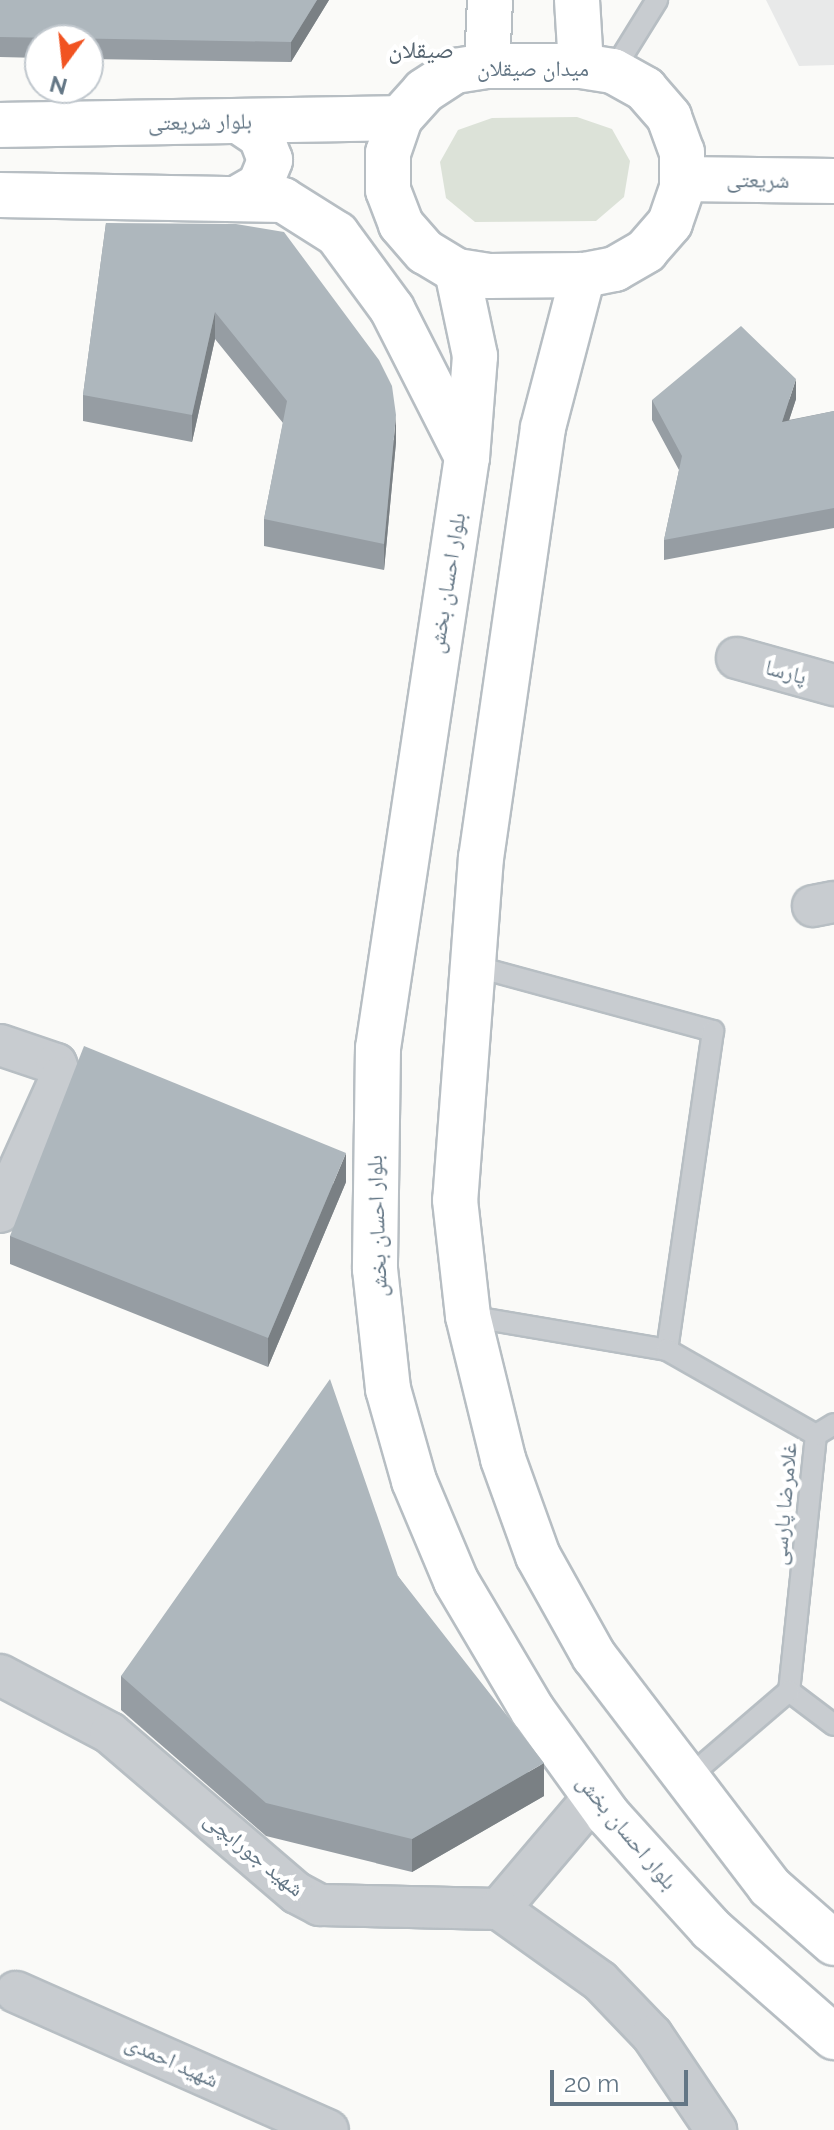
<!DOCTYPE html>
<meta charset="utf-8">
<style>
body{margin:0}
#map{position:relative;width:834px;height:2130px;overflow:hidden;background:#fafaf8;font-family:Raleway,"Noto Naskh Arabic",sans-serif}
div>[style]{position:absolute}
.built>*{inset:0;background:#e8e9e9}
.green>*{inset:0;background:#dce2d8}
.roads{filter:drop-shadow(2px 0 #b7bec3) drop-shadow(-2px 0 #b7bec3) drop-shadow(0 2px #b7bec3) drop-shadow(0 -2px #b7bec3)}
.lane>*{height:20px;margin:-10px;padding:0 10px;transform-origin:10px;border-radius:10px;background:#c8ccd0}
.street>*{height:40px;margin:-20px;padding:0 20px;transform-origin:20px;border-radius:20px;background:#c8ccd0}
.secondary>*{height:44px;margin:-22px;padding:0 22px;transform-origin:22px;border-radius:22px;background:#fff}
.primary>*{height:44px;margin:-22px;padding:0 22px;transform-origin:22px;border-radius:22px;background:#fff}
.wall>*{inset:0;background:#969da3}
.shaded-wall>*{inset:0;background:#7a8084}
.building>*{inset:0;background:#aeb7bd}
span{translate:-50% -50%;white-space:nowrap;text-align:center;line-height:1.15;-webkit-text-stroke:8px #fff;paint-order:stroke}
.street-label{font-size:22px;color:#637685}
.neighbourhood-label{font-size:24px;color:#556470}
.north{position:absolute;left:24px;top:24px;width:80px;height:80px;box-sizing:border-box;background:#fff;border:2px solid #c1c8ce;border-radius:50%;rotate:195deg;font-size:22px;font-weight:700;line-height:32px;text-align:center;color:#637685}
.north::after{content:'';display:block;margin:auto;width:28px;height:36px;background:#f15321;clip-path:polygon(50% 0,100% 100%,50% 72%,0 100%)}
.scale{position:absolute;left:550px;top:2070px;width:138px;height:36px;box-sizing:border-box;border:4px solid #637685;border-top:0;padding-left:10px;font-size:24px;line-height:28px;white-space:nowrap;color:#637685;-webkit-text-stroke:6px #fff;paint-order:stroke}
</style>
<div id="map">
<div class="built">
<div style="clip-path:polygon(766px 0,834px 0,834px 65px,799px 66px)"></div>
</div>
<div class="green">
<div style="clip-path:polygon(577px 117px,612px 129px,630px 161px,624px 197px,596px 221px,475px 222px,446px 198px,440px 162px,458px 130px,492px 118px)"></div>
</div>
<div class="roads">
<div class="lane">
<div style="left:613px;top:71px;width:84px;rotate:-58.2deg"></div>
<div style="left:470px;top:965px;width:252px;rotate:15.2deg"></div>
<div style="left:713px;top:1031px;width:322px;rotate:98.2deg"></div>
<div style="left:468px;top:1316px;width:202px;rotate:9.7deg"></div>
<div style="left:667px;top:1350px;width:172px;rotate:29.7deg"></div>
<div style="left:816px;top:1435px;width:257px;rotate:96deg"></div>
<div style="left:789px;top:1691px;width:56px;rotate:37.1deg"></div>
<div style="left:816px;top:1435px;width:21px;rotate:-31deg"></div>
<div style="left:684px;top:1781px;width:138px;rotate:-40.6deg"></div>
</div>
<div class="street">
<div style="left:737px;top:658px;width:101px;rotate:15.6deg"></div>
<div style="left:813px;top:906px;width:21px;rotate:-11deg"></div>
<div style="left:0;top:1045px;width:59px;rotate:18.7deg"></div>
<div style="left:56px;top:1064px;width:14px;rotate:69deg"></div>
<div style="left:61px;top:1077px;width:148px;rotate:114.3deg"></div>
<div style="left:0;top:1675px;width:124px;rotate:27.8deg"></div>
<div style="left:110px;top:1733px;width:246px;rotate:40.6deg"></div>
<div style="left:297px;top:1893px;width:26px;rotate:28deg"></div>
<div style="left:320px;top:1905px;width:179px;rotate:1.3deg"></div>
<div style="left:499px;top:1909px;width:147px;rotate:-49.7deg"></div>
<div style="left:499px;top:1909px;width:124px;rotate:35.5deg"></div>
<div style="left:600px;top:1981px;width:75px;rotate:46.1deg"></div>
<div style="left:652px;top:2035px;width:115px;rotate:56deg"></div>
<div style="left:16px;top:1992px;width:341px;rotate:23.9deg"></div>
</div>
<div class="secondary">
<div style="left:682px;top:179px;width:152px;rotate:0.8deg"></div>
</div>
<div class="primary">
<div style="left:577px;top:0;width:66px;rotate:86.5deg"></div>
<div style="left:487px;top:66px;width:94px"></div>
<div style="left:581px;top:66px;width:32px;rotate:9deg"></div>
<div style="left:613px;top:71px;width:37px;rotate:29deg"></div>
<div style="left:645px;top:89px;width:37px;rotate:49deg"></div>
<div style="left:669px;top:117px;width:37px;rotate:70deg"></div>
<div style="left:682px;top:152px;width:36px;rotate:90deg"></div>
<div style="left:682px;top:188px;width:37px;rotate:109deg"></div>
<div style="left:670px;top:223px;width:37px;rotate:131deg"></div>
<div style="left:646px;top:251px;width:36px;rotate:150deg"></div>
<div style="left:615px;top:269px;width:33px;rotate:169deg"></div>
<div style="left:583px;top:275px;width:94px;rotate:179.4deg"></div>
<div style="left:489px;top:276px;width:32px;rotate:-171deg"></div>
<div style="left:457px;top:271px;width:37px;rotate:-149deg"></div>
<div style="left:425px;top:252px;width:37px;rotate:-131deg"></div>
<div style="left:401px;top:224px;width:36px;rotate:-111deg"></div>
<div style="left:388px;top:190px;width:37px;rotate:-90deg"></div>
<div style="left:388px;top:153px;width:37px;rotate:-71deg"></div>
<div style="left:400px;top:118px;width:36px;rotate:-48deg"></div>
<div style="left:424px;top:91px;width:37px;rotate:-33deg"></div>
<div style="left:455px;top:71px;width:32px;rotate:-9deg"></div>
<div style="left:487px;top:66px;width:66px;rotate:-87.4deg"></div>
<div style="left:0;top:125px;width:400px;rotate:-1deg"></div>
<div style="left:0;top:195px;width:283px;rotate:1deg"></div>
<div style="left:283px;top:200px;width:64px;rotate:32.2deg"></div>
<div style="left:337px;top:234px;width:93px;rotate:53.7deg"></div>
<div style="left:392px;top:309px;width:166px;rotate:63.1deg"></div>
<div style="left:236px;top:199px;width:28px;rotate:-30deg"></div>
<div style="left:260px;top:185px;width:27px;rotate:-68deg"></div>
<div style="left:270px;top:160px;width:26px;rotate:-111deg"></div>
<div style="left:261px;top:136px;width:27px;rotate:-146deg"></div>
<div style="left:457px;top:271px;width:87px;rotate:78deg"></div>
<div style="left:475px;top:356px;width:101px;rotate:94.5deg"></div>
<div style="left:467px;top:457px;width:598px;rotate:98.56deg"></div>
<div style="left:378px;top:1048px;width:221px;rotate:90.8deg"></div>
<div style="left:375px;top:1269px;width:121px;rotate:83.8deg"></div>
<div style="left:388px;top:1389px;width:96px;rotate:74.2deg"></div>
<div style="left:414px;top:1481px;width:108px;rotate:67.2deg"></div>
<div style="left:456px;top:1581px;width:151px;rotate:59.4deg"></div>
<div style="left:533px;top:1711px;width:128px;rotate:54.2deg"></div>
<div style="left:608px;top:1815px;width:154px;rotate:47.9deg"></div>
<div style="left:711px;top:1929px;width:164px;rotate:41.3deg"></div>
<div style="left:583px;top:275px;width:158px;rotate:104.7deg"></div>
<div style="left:543px;top:428px;width:433px;rotate:98.2deg"></div>
<div style="left:481px;top:857px;width:344px;rotate:94.3deg"></div>
<div style="left:455px;top:1200px;width:117px;rotate:83.6deg"></div>
<div style="left:468px;top:1316px;width:147px;rotate:76.2deg"></div>
<div style="left:503px;top:1459px;width:103px;rotate:70.2deg"></div>
<div style="left:538px;top:1556px;width:115px;rotate:60.8deg"></div>
<div style="left:594px;top:1656px;width:290px;rotate:52.7deg"></div>
<div style="left:770px;top:1887px;width:85px;rotate:41.2deg"></div>
</div>
</div>
<div class="wall">
<div style="clip-path:polygon(0 0,329px 0,291px 62px,88px 59px,88px 40px,40px 40px,40px 58px,0 57px)"></div>
<div style="clip-path:polygon(106px 223px,396px 442px,384px 570px,264px 546px,264px 519px,283px 423px,215px 339px,192px 442px,83px 421px,83px 395px)"></div>
<div style="clip-path:polygon(796px 399px,789px 420px,834px 411px,834px 528px,664px 560px,664px 540px,679px 470px,652px 420px,652px 400px)"></div>
<div style="clip-path:polygon(346px 1182px,268px 1367px,10px 1264px,10px 1236px)"></div>
<div style="clip-path:polygon(398px 1576px,544px 1796px,412px 1872px,266px 1836px,121px 1710px,121px 1676px)"></div>
</div>
<div class="shaded-wall">
<div style="clip-path:polygon(317px 0,329px 0,291px 62px,291px 42px)"></div>
<div style="clip-path:polygon(215px 312px,215px 339px,192px 442px,192px 415px)"></div>
<div style="clip-path:polygon(796px 379px,796px 399px,782px 442px,782px 422px)"></div>
<div style="clip-path:polygon(396px 415px,396px 442px,384px 570px,384px 544px)"></div>
<div style="clip-path:polygon(346px 1153px,346px 1182px,268px 1367px,268px 1338px)"></div>
<div style="clip-path:polygon(544px 1763px,544px 1796px,412px 1872px,412px 1839px)"></div>
</div>
<div class="building">
<div style="clip-path:polygon(0 0,317px 0,291px 42px,0 37px)"></div>
<div style="clip-path:polygon(106px 223px,236px 224px,284px 232px,379px 360px,392px 386px,396px 415px,384px 544px,264px 519px,287px 401px,215px 312px,192px 415px,83px 395px)"></div>
<div style="clip-path:polygon(741px 326px,796px 379px,782px 422px,834px 411px,834px 508px,664px 540px,682px 456px,652px 400px)"></div>
<div style="clip-path:polygon(84px 1046px,346px 1153px,268px 1338px,10px 1236px)"></div>
<div style="clip-path:polygon(330px 1379px,398px 1576px,544px 1763px,412px 1839px,266px 1803px,121px 1676px)"></div>
</div>
<div class="street-label">
<span style="left:533px;top:69px">میدان صیقلان</span>
<span style="left:200px;top:122px;rotate:-1deg">بلوار شریعتی</span>
<span style="left:758px;top:180px;rotate:1deg">شریعتی</span>
<span style="left:447px;top:583px;rotate:-81deg">بلوار احسان بخش</span>
<span style="left:786px;top:672px;rotate:15deg">پارسا</span>
<span style="left:377px;top:1226px;rotate:-92deg">بلوار احسان بخش</span>
<span style="left:784px;top:1504px;rotate:-85deg">غلامرضا پارسی</span>
<span style="left:627px;top:1832px;rotate:50deg">بلوار احسان بخش</span>
<span style="left:254px;top:1854px;rotate:39deg">شهید جورابچی</span>
<span style="left:172px;top:2061px;rotate:24deg">شهید احمدی</span>
</div>
<div class="neighbourhood-label">
<span style="left:421px;top:50px">صیقلان</span>
</div>
<div class="north">N</div>
<div class="scale">20 m</div>
</div>
